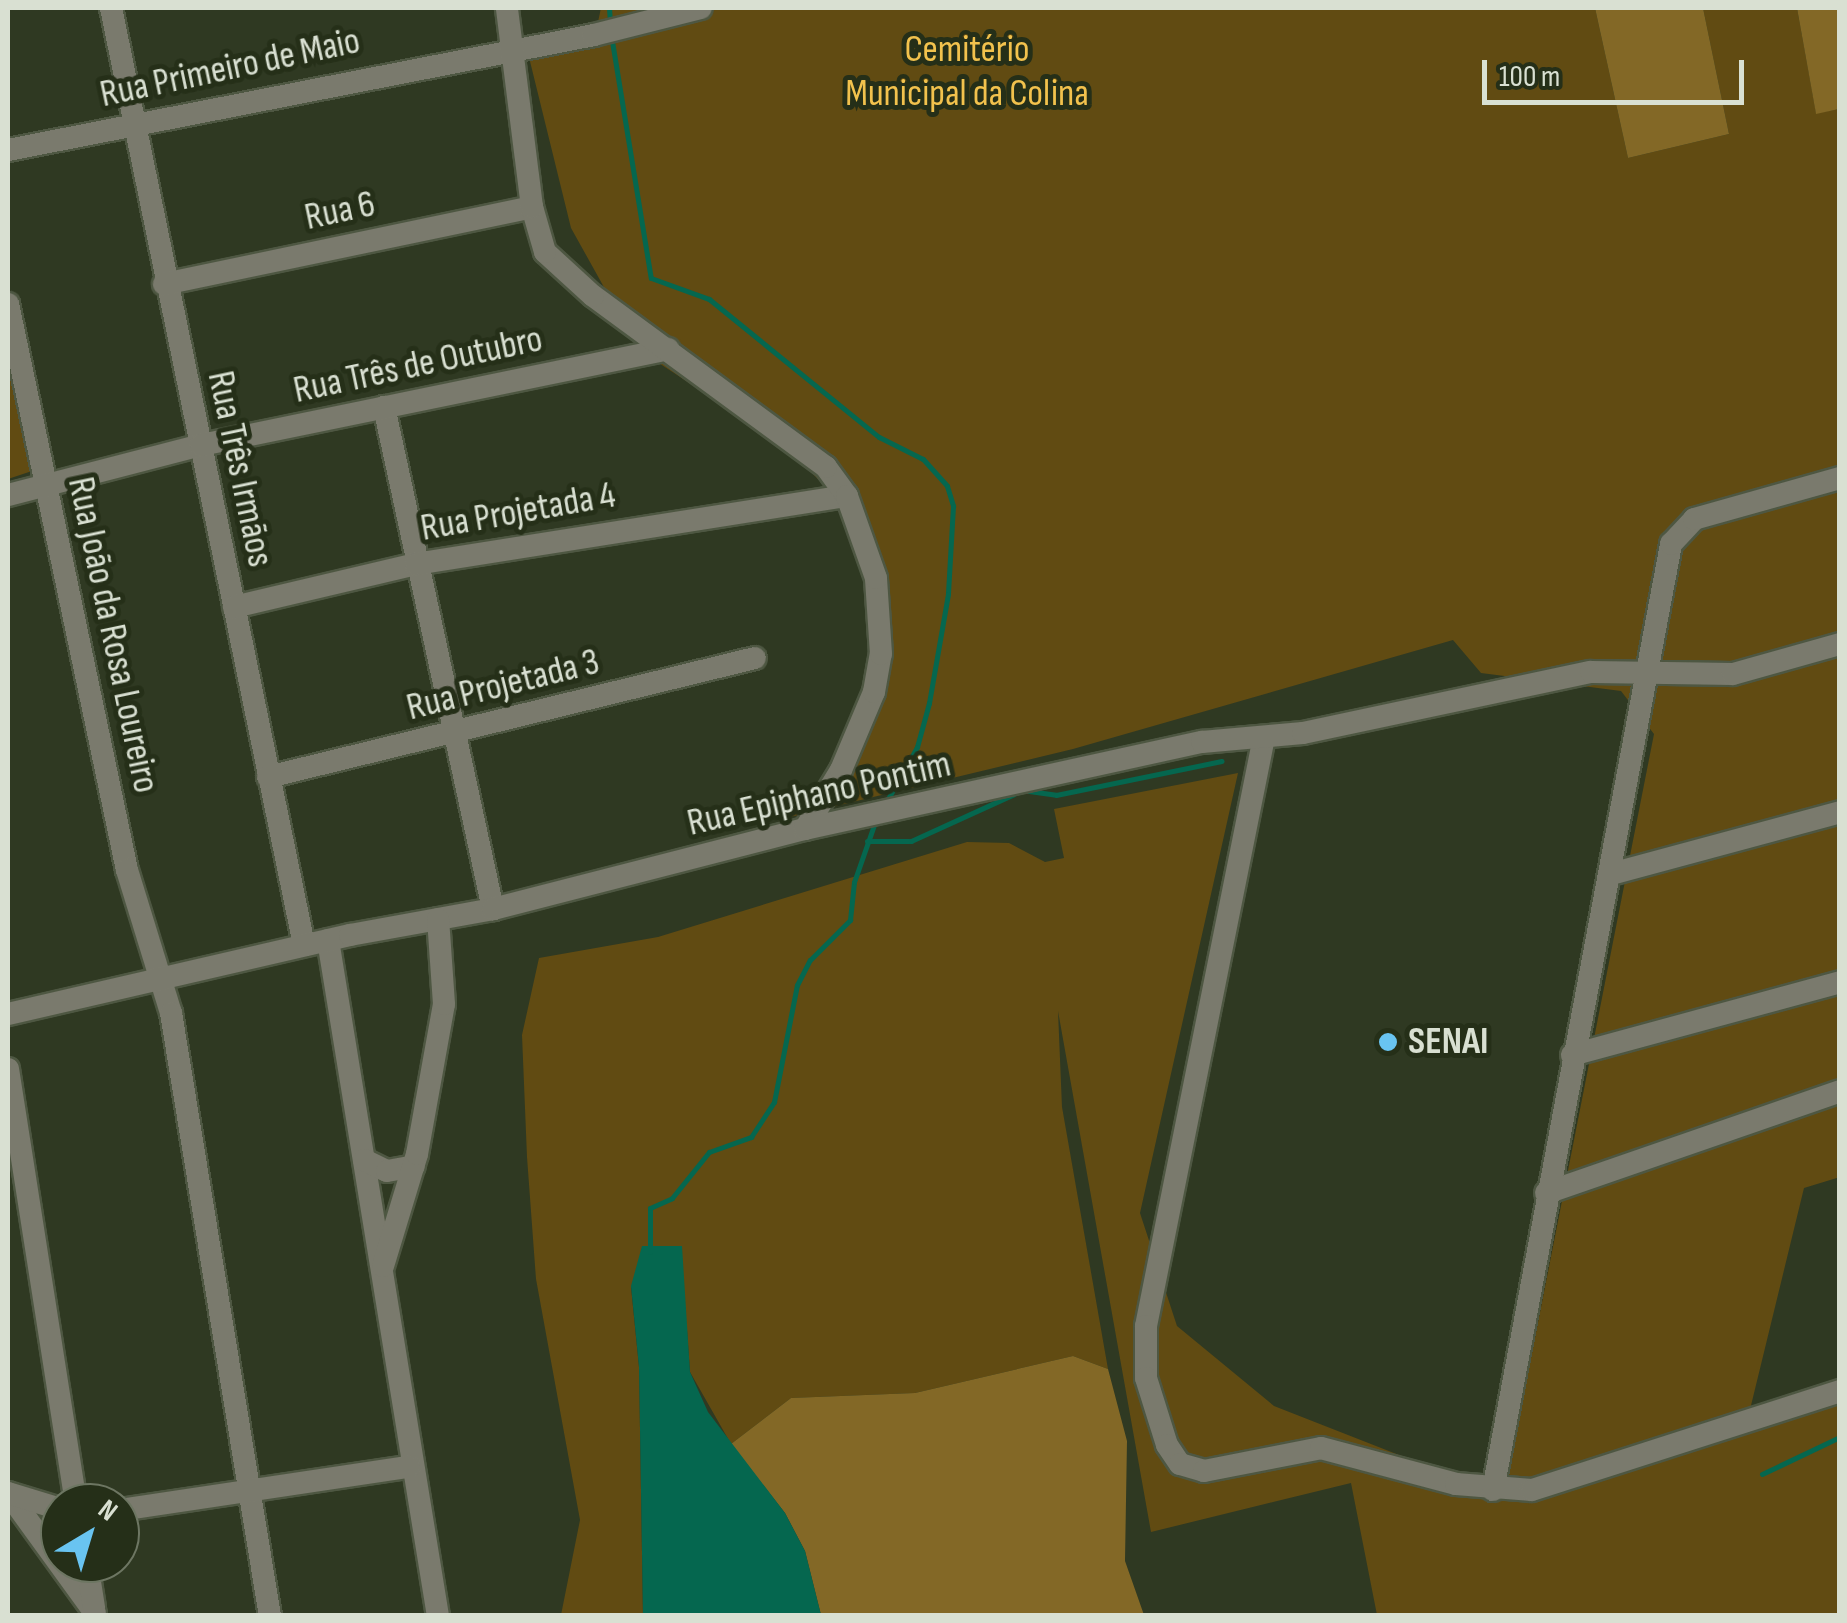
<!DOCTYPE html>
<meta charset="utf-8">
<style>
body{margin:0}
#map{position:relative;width:1847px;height:1623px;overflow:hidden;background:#2f3922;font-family:"Sofia Sans Condensed",sans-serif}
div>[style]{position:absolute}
.green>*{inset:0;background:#614b12}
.forest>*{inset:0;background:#836826}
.water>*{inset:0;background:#05674f}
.stream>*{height:5px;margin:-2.5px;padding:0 2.5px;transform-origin:2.5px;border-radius:2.5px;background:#05674f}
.roads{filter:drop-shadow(2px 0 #4e5742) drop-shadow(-2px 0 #4e5742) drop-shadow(0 2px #4e5742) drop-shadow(0 -2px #4e5742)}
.minor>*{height:22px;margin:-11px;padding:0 11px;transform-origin:11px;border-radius:11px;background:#7a7a6d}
.dots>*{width:28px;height:28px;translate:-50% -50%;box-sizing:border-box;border:5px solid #252f18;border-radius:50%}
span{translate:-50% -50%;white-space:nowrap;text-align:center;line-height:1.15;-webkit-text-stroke:10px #252f18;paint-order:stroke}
.park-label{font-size:38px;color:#f2c24d}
.street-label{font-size:38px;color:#d9e0d2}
.poi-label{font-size:38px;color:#d9e0d2;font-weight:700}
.left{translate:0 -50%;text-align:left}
.frame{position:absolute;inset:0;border:10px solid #d9e0d2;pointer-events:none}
.north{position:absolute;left:40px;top:1483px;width:100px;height:100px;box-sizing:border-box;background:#252f18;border:2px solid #6d7662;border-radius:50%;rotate:38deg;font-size:28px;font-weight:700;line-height:40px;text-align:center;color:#d9e0d2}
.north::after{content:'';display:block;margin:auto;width:35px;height:45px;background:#69c4f1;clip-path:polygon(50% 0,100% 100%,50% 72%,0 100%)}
.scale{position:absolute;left:1482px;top:60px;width:262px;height:45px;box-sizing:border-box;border:5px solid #d9e0d2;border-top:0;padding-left:12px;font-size:30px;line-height:35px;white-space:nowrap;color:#d9e0d2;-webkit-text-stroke:8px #252f18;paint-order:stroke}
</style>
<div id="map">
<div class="green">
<div style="clip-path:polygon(601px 8px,1595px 8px,1628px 158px,1729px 134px,1703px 8px,1797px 8px,1816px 113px,1840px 109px,1840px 1177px,1804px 1188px,1746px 1426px,1839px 1394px,1839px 1615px,1377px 1615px,1351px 1483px,1151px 1532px,1058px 1011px,1062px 1107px,1108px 1369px,1073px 1356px,915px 1393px,791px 1398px,731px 1444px,690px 1372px,687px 1330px,631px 1287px,639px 1367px,643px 1615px,561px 1615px,580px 1520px,536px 1279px,527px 1157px,522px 1035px,539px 958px,658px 937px,967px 842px,1009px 843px,1045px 862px,1064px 858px,1054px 809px,1238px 773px,1140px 1213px,1177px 1326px,1274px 1406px,1450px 1475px,1506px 1485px,1654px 734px,1621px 691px,1481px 673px,1453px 640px,1073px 749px,790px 817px,840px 785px,885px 614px,841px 503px,787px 447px,639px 350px,571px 228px,525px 41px,596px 31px)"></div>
<div style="clip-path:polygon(8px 346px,32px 471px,8px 479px)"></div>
</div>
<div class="forest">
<div style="clip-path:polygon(1595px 8px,1703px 8px,1729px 134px,1628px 158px)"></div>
<div style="clip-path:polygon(1797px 8px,1839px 8px,1839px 109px,1816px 114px)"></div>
<div style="clip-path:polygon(1073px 1356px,1108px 1369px,1127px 1441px,1125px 1561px,1144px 1615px,821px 1615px,805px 1551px,785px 1513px,731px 1444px,791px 1398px,915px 1393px)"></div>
</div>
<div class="water">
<div style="clip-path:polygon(642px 1246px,682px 1246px,690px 1372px,708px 1412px,785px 1513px,805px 1551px,821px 1615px,643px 1615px,639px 1367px,631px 1286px)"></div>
</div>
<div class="stream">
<div style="left:609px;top:8px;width:16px;rotate:86deg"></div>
<div style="left:611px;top:35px;width:246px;rotate:80.7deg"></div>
<div style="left:651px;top:278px;width:62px;rotate:19.9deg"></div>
<div style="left:709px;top:299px;width:219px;rotate:39.1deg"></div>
<div style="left:879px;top:437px;width:49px;rotate:26.6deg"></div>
<div style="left:923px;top:459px;width:36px;rotate:48deg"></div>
<div style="left:947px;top:486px;width:21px;rotate:73deg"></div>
<div style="left:953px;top:506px;width:88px;rotate:93.3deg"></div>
<div style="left:948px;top:594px;width:111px;rotate:99.9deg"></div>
<div style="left:929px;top:703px;width:46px;rotate:105.3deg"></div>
<div style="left:917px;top:747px;width:65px;rotate:119.3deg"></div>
<div style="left:1029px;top:791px;width:27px;rotate:8deg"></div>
<div style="left:1056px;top:795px;width:169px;rotate:-11.6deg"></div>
<div style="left:867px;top:841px;width:44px"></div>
<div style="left:911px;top:841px;width:113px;rotate:-24.5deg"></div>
<div style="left:650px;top:1252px;width:44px;rotate:-90deg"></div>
<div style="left:650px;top:1208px;width:24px;rotate:-24deg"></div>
<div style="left:672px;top:1198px;width:59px;rotate:-51.2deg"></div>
<div style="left:709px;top:1152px;width:45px;rotate:-19.7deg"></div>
<div style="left:751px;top:1137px;width:42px;rotate:-56.7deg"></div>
<div style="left:774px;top:1102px;width:119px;rotate:-78.9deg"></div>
<div style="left:797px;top:985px;width:28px;rotate:-63deg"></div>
<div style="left:810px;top:960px;width:57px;rotate:-45deg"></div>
<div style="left:850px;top:920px;width:38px;rotate:-84deg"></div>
<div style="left:854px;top:882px;width:64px;rotate:-70.7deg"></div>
<div style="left:1762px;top:1474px;width:86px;rotate:-25.4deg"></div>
</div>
<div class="roads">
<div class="minor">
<div style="left:111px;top:8px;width:957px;rotate:78.36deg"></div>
<div style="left:8px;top:150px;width:597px;rotate:-11.1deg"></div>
<div style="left:594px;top:35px;width:110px;rotate:-14.2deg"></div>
<div style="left:164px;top:284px;width:376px;rotate:-11.8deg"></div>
<div style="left:8px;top:304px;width:578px;rotate:78.13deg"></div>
<div style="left:127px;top:870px;width:150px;rotate:72.9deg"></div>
<div style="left:171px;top:1013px;width:611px;rotate:80.68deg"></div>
<div style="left:384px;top:407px;width:514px;rotate:77.75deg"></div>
<div style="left:8px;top:495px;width:199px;rotate:-14.5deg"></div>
<div style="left:201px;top:445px;width:477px;rotate:-11.6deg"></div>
<div style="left:234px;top:607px;width:187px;rotate:-13.3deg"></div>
<div style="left:416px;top:564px;width:436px;rotate:-9deg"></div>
<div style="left:847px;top:496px;width:36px;rotate:-126deg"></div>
<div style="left:826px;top:467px;width:289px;rotate:-143.7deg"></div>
<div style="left:593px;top:296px;width:65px;rotate:-137.5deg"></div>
<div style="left:545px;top:252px;width:47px;rotate:-106.1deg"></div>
<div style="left:532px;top:207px;width:201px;rotate:-97.2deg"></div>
<div style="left:1264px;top:737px;width:601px;rotate:101.33deg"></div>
<div style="left:1146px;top:1326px;width:52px;rotate:90deg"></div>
<div style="left:1146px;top:1378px;width:70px;rotate:72.6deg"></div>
<div style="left:1167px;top:1445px;width:23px;rotate:56deg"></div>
<div style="left:1180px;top:1464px;width:25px;rotate:16deg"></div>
<div style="left:1204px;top:1471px;width:119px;rotate:-11.1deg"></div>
<div style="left:1321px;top:1448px;width:140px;rotate:14.9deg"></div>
<div style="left:1456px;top:1484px;width:76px;rotate:4.5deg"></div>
<div style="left:1532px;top:1490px;width:324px;rotate:-17.8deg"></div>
<div style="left:268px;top:777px;width:501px;rotate:-13.73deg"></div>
<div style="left:805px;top:829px;width:69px;rotate:-58.6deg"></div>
<div style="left:841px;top:770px;width:85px;rotate:-67.1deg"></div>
<div style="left:874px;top:692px;width:39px;rotate:-80deg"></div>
<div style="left:881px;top:654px;width:76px;rotate:-93.8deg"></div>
<div style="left:876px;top:578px;width:87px;rotate:-109.5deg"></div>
<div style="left:1611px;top:874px;width:237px;rotate:-15.1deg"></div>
<div style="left:328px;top:940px;width:685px;rotate:80.76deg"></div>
<div style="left:8px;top:1014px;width:351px;rotate:-13deg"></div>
<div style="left:350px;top:935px;width:145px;rotate:-10.3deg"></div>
<div style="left:493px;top:909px;width:322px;rotate:-14.4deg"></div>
<div style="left:805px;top:829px;width:406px;rotate:-12.4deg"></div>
<div style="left:1202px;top:742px;width:101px;rotate:-5.1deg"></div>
<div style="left:1303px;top:733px;width:294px;rotate:-12deg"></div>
<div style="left:1591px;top:672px;width:142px;rotate:0.8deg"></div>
<div style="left:1733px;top:674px;width:111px;rotate:-15.7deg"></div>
<div style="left:1572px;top:1055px;width:278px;rotate:-15.2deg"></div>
<div style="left:8px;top:1069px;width:439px;rotate:81.1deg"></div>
<div style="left:364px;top:1160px;width:25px;rotate:26deg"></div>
<div style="left:387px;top:1171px;width:27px;rotate:-10deg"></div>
<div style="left:1546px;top:1193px;width:311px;rotate:-19.1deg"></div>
<div style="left:383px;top:1266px;width:117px;rotate:-73.1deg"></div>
<div style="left:417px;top:1154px;width:152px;rotate:-79.8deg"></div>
<div style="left:444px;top:1004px;width:85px;rotate:-94deg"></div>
<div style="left:1493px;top:1490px;width:963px;rotate:-79.34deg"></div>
<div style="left:1671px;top:544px;width:34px;rotate:-47deg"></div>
<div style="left:1694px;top:519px;width:152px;rotate:-15.7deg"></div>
<div style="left:8px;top:1493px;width:148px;rotate:54.1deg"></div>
<div style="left:8px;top:1493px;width:54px;rotate:17.1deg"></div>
<div style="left:120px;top:1510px;width:292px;rotate:-8.5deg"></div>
<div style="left:87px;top:1563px;width:45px;rotate:81deg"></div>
</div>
</div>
<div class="dots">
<div style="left:1388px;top:1042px;background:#69c4f1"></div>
</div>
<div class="park-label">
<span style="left:967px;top:72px">Cemitério<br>Municipal da Colina</span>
</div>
<div class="street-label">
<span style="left:230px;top:68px;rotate:-12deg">Rua Primeiro de Maio</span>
<span style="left:340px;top:211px;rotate:-12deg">Rua 6</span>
<span style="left:418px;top:365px;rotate:-12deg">Rua Três de Outubro</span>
<span style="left:240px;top:469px;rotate:78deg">Rua Três Irmãos</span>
<span style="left:518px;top:512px;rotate:-10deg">Rua Projetada 4</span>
<span style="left:113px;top:635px;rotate:78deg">Rua João da Rosa Loureiro</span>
<span style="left:503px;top:685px;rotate:-14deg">Rua Projetada 3</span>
<span style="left:819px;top:794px;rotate:-13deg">Rua Epiphano Pontim</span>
</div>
<div class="poi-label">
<span class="left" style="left:1408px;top:1042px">SENAI</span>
</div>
<div class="frame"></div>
<div class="north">N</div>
<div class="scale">100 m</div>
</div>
